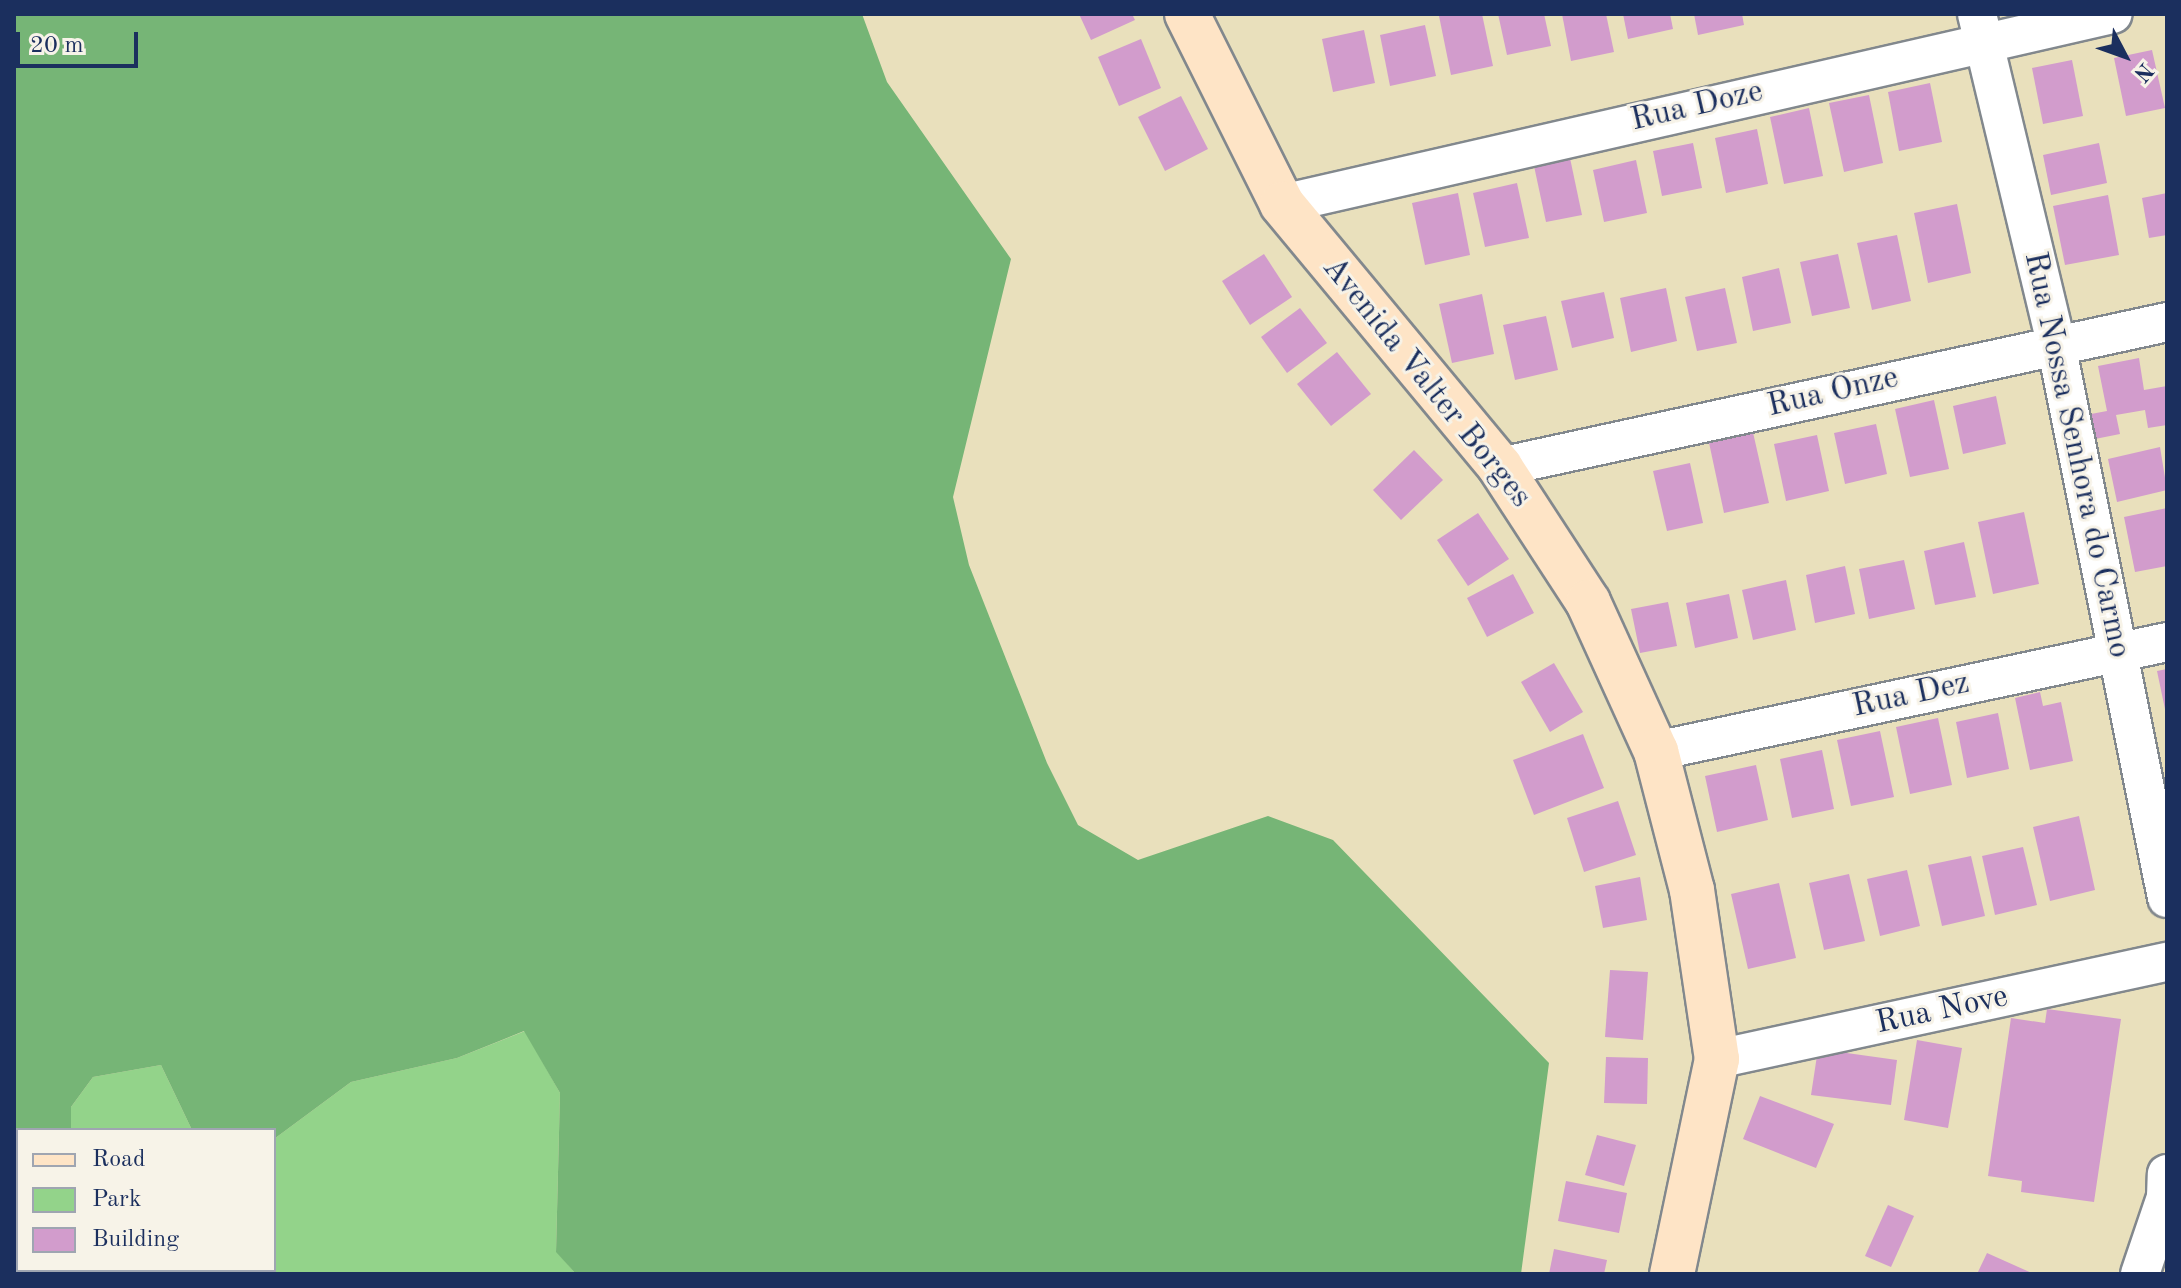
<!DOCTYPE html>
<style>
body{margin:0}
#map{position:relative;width:2181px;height:1288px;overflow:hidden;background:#e9e0bc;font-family:"Old Standard TT",serif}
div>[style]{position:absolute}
.green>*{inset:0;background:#93d38a}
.forest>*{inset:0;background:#76b576}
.building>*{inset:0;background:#d29ccc}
.roads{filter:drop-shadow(2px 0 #82888d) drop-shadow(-2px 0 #82888d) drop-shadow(0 2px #82888d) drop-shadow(0 -2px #82888d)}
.street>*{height:38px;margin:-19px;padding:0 19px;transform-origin:19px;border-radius:19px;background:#fff}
.secondary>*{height:44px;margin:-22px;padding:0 22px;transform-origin:22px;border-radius:22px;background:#fee4c6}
span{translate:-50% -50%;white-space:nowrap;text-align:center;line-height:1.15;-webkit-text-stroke:6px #f7f3e8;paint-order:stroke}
.street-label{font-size:32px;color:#1b2f5e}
.frame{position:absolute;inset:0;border:16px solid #1b2f5e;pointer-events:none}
.legend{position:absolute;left:16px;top:1128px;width:260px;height:144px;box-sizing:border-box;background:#f7f3e8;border:2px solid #9fa5b1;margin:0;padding:10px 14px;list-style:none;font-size:24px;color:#1b2f5e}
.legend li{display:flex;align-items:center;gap:16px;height:40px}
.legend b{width:40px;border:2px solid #9fa5b1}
.north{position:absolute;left:2085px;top:16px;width:80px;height:80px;-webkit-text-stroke:6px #f7f3e8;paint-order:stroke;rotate:131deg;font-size:22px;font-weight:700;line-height:32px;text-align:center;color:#1b2f5e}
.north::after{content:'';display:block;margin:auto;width:28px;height:36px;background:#1b2f5e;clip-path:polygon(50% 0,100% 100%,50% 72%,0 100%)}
.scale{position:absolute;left:16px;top:32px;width:122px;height:36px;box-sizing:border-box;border:4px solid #1b2f5e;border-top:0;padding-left:10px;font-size:24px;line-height:28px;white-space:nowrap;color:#1b2f5e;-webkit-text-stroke:6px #f7f3e8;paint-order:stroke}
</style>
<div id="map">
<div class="green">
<div style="clip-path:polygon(525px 1031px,560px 1093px,556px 1251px,576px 1274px,28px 1274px,274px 1270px,274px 1139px,351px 1082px,457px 1058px)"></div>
<div style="clip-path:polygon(161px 1065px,192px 1130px,71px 1130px,71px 1107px,93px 1077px)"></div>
</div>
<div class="forest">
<div style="clip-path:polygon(14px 14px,862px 14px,887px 82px,1011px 259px,953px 497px,969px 565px,1047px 763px,1078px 825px,1138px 860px,1268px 816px,1333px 840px,1549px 1063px,1521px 1274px,576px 1274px,556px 1252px,560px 1093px,524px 1031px,457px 1058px,351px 1082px,274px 1139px,274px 1130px,192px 1130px,161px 1065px,93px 1077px,71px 1107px,71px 1130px,18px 1130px,18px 1270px,31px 1270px,14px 1274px)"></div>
</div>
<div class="building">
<div style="clip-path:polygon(1079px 14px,1132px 14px,1135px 20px,1091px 40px)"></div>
<div style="clip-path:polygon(1482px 14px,1493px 66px,1451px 75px,1439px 16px)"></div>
<div style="clip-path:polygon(1498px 14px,1544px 14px,1551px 46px,1507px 55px)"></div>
<div style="clip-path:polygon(1562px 14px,1606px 14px,1614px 52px,1571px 61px)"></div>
<div style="clip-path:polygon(1623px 14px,1670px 14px,1673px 29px,1628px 39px)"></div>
<div style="clip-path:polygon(1694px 14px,1742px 14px,1744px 25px,1698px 35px)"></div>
<div style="clip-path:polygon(1425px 25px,1436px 76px,1390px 86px,1380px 35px)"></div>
<div style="clip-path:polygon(1364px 30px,1375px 83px,1333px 92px,1322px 39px)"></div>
<div style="clip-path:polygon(1141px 39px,1161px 88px,1119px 106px,1098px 57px)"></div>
<div style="clip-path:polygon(2152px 50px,2165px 108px,2126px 116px,2114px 58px)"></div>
<div style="clip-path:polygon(2072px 60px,2083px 116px,2043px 124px,2032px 68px)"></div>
<div style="clip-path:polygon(1930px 83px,1942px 142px,1899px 151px,1888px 92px)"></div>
<div style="clip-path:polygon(1869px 95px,1883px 163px,1844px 172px,1829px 103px)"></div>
<div style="clip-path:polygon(1181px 96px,1208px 149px,1165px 171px,1138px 117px)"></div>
<div style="clip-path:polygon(1809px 108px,1823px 176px,1784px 184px,1770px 117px)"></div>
<div style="clip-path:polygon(1757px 129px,1768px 184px,1726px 193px,1715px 138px)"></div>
<div style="clip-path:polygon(1693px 143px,1702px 188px,1662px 196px,1653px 151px)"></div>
<div style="clip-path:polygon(2099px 143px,2107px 183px,2051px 195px,2043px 155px)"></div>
<div style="clip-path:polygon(1570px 158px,1582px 215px,1546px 222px,1534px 166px)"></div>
<div style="clip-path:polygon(1636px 160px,1647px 213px,1604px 222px,1593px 170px)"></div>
<div style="clip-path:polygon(1517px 183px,1529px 238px,1485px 247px,1473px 193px)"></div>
<div style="clip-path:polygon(1458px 193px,1470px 255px,1425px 265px,1412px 203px)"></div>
<div style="clip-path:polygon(2167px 193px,2167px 235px,2149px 238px,2142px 198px)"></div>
<div style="clip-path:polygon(2108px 195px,2119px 255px,2065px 265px,2053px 206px)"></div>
<div style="clip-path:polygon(1957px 204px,1971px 273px,1928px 283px,1914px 213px)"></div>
<div style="clip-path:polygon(1897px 235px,1911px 301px,1872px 310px,1857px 243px)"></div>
<div style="clip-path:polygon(1264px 254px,1292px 297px,1250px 325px,1222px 281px)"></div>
<div style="clip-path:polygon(1838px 254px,1850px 308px,1812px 316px,1800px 262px)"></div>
<div style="clip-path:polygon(1779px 268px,1791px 323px,1753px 331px,1742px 277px)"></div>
<div style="clip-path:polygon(1666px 288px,1677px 341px,1631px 352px,1620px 298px)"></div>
<div style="clip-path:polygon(1725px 288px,1737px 343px,1697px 351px,1685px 297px)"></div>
<div style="clip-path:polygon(1604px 292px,1614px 338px,1572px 348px,1561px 301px)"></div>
<div style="clip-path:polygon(1482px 294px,1494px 354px,1452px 363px,1439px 304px)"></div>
<div style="clip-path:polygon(1300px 308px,1327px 343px,1287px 373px,1261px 337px)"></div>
<div style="clip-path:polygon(1546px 316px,1558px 370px,1515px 380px,1503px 325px)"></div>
<div style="clip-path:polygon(1337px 352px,1371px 394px,1331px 426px,1297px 384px)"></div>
<div style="clip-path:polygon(2139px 358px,2144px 390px,2167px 386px,2167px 425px,2148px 428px,2145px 410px,2116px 415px,2120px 434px,2095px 439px,2091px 414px,2107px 411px,2098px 366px)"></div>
<div style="clip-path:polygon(1996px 396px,2006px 444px,1963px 454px,1953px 406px)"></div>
<div style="clip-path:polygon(1934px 400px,1949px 469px,1910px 477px,1895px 409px)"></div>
<div style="clip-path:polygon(1876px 424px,1887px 474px,1845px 484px,1834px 433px)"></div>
<div style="clip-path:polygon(1752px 428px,1769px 503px,1724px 513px,1708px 438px)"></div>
<div style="clip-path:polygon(1817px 435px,1829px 491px,1786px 501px,1774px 444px)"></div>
<div style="clip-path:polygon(2160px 447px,2167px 490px,2117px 502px,2108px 459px)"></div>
<div style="clip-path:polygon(1414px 450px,1443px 480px,1401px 520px,1373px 490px)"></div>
<div style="clip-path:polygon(1690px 463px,1703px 523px,1667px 531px,1653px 471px)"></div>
<div style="clip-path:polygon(2167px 508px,2167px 566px,2135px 572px,2124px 517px)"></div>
<div style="clip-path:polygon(2024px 512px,2039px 584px,1993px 594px,1978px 522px)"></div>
<div style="clip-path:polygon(1478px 513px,1509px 559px,1468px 586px,1437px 540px)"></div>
<div style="clip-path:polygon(1964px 542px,1976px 597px,1935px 605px,1924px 551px)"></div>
<div style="clip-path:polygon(1904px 560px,1915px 609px,1869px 619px,1859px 569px)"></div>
<div style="clip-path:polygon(1845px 566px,1855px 614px,1815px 623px,1806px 575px)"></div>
<div style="clip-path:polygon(1513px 574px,1534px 613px,1487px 637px,1467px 598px)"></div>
<div style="clip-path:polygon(1786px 580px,1796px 630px,1753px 640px,1742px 590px)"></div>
<div style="clip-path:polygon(1729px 594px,1738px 638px,1695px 648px,1686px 603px)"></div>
<div style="clip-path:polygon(1668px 602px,1677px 646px,1640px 653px,1631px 609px)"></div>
<div style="clip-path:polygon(1554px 663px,1583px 712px,1550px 732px,1521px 682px)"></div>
<div style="clip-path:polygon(2167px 669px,2167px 713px,2166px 714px,2157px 671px)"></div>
<div style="clip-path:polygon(2040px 692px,2043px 706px,2061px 702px,2073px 761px,2030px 770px,2015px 698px)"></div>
<div style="clip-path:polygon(1998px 713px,2009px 769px,1967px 778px,1956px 722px)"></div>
<div style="clip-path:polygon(1938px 718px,1952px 785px,1910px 794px,1896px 727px)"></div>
<div style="clip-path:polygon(1880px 731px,1894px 797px,1851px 806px,1837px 740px)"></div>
<div style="clip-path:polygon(1583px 734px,1604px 788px,1534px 815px,1513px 760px)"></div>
<div style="clip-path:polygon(1822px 750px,1834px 809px,1792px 818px,1780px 759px)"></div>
<div style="clip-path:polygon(1756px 765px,1768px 820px,1717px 832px,1705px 776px)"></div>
<div style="clip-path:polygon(1618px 801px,1636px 855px,1584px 872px,1567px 818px)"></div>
<div style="clip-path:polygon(2079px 816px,2095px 890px,2050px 901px,2033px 827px)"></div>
<div style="clip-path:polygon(2023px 847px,2037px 905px,1995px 915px,1982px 856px)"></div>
<div style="clip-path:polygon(1971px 856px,1985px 916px,1942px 926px,1928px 865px)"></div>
<div style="clip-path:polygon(1907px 870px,1920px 926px,1880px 936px,1867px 879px)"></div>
<div style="clip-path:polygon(1849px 874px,1865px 941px,1824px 950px,1809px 883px)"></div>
<div style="clip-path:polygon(1640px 877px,1647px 920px,1603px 928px,1595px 886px)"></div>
<div style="clip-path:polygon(1779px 883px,1796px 958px,1748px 969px,1731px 894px)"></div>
<div style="clip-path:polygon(1610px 970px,1648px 972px,1643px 1040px,1605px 1037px)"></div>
<div style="clip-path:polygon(2047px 1009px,2121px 1019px,2094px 1202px,2021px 1192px,2022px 1181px,1988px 1176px,2011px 1018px,2045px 1023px)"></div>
<div style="clip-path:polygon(1917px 1040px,1962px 1048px,1948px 1128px,1904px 1120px)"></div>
<div style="clip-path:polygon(1818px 1049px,1897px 1060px,1891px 1105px,1811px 1095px)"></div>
<div style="clip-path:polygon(1606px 1057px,1648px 1058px,1647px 1104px,1604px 1103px)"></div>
<div style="clip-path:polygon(1760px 1096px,1834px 1124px,1816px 1168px,1743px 1139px)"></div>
<div style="clip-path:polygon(1597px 1135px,1636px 1145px,1624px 1186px,1585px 1175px)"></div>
<div style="clip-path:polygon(1566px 1181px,1627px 1193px,1619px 1233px,1558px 1221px)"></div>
<div style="clip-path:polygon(1888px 1205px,1914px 1216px,1891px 1267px,1865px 1256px)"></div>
<div style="clip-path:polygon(1554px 1249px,1607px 1260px,1604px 1274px,1549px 1274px)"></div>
<div style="clip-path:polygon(1987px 1253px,2034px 1274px,1977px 1274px)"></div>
</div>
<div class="roads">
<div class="street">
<div style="left:1977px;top:14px;width:339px;rotate:76.5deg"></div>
<div style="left:2056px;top:344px;width:565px;rotate:78.67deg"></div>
<div style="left:1282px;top:204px;width:852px;rotate:-12.88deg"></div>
<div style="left:1500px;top:467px;width:683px;rotate:-12.26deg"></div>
<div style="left:1656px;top:751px;width:522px;rotate:-12.04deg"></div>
<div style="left:1717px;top:1059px;width:460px;rotate:-12.2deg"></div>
<div style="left:2140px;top:1274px;width:81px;rotate:-71.3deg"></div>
<div style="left:2166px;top:1197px;width:23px;rotate:-88deg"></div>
</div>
<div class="secondary">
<div style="left:1187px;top:14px;width:212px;rotate:63.4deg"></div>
<div style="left:1282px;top:204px;width:342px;rotate:50.3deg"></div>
<div style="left:1500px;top:467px;width:161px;rotate:56.9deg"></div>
<div style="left:1588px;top:602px;width:164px;rotate:65.5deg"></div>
<div style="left:1656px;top:751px;width:144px;rotate:75.5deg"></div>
<div style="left:1692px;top:890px;width:171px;rotate:81.6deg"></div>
<div style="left:1717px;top:1059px;width:220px;rotate:101.8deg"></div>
</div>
</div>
<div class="street-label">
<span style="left:1697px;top:107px;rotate:-13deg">Rua Doze</span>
<span style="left:1426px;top:383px;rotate:51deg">Avenida Valter Borges</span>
<span style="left:1833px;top:393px;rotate:-13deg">Rua Onze</span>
<span style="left:2076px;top:455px;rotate:78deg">Rua Nossa Senhora do Carmo</span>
<span style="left:1911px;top:696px;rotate:-12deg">Rua Dez</span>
<span style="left:1942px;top:1011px;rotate:-12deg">Rua Nove</span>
</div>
<div class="frame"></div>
<ul class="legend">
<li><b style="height:10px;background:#fee4c6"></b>Road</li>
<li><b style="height:22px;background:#93d38a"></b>Park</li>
<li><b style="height:22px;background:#d29ccc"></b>Building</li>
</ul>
<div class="north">N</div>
<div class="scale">20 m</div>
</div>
